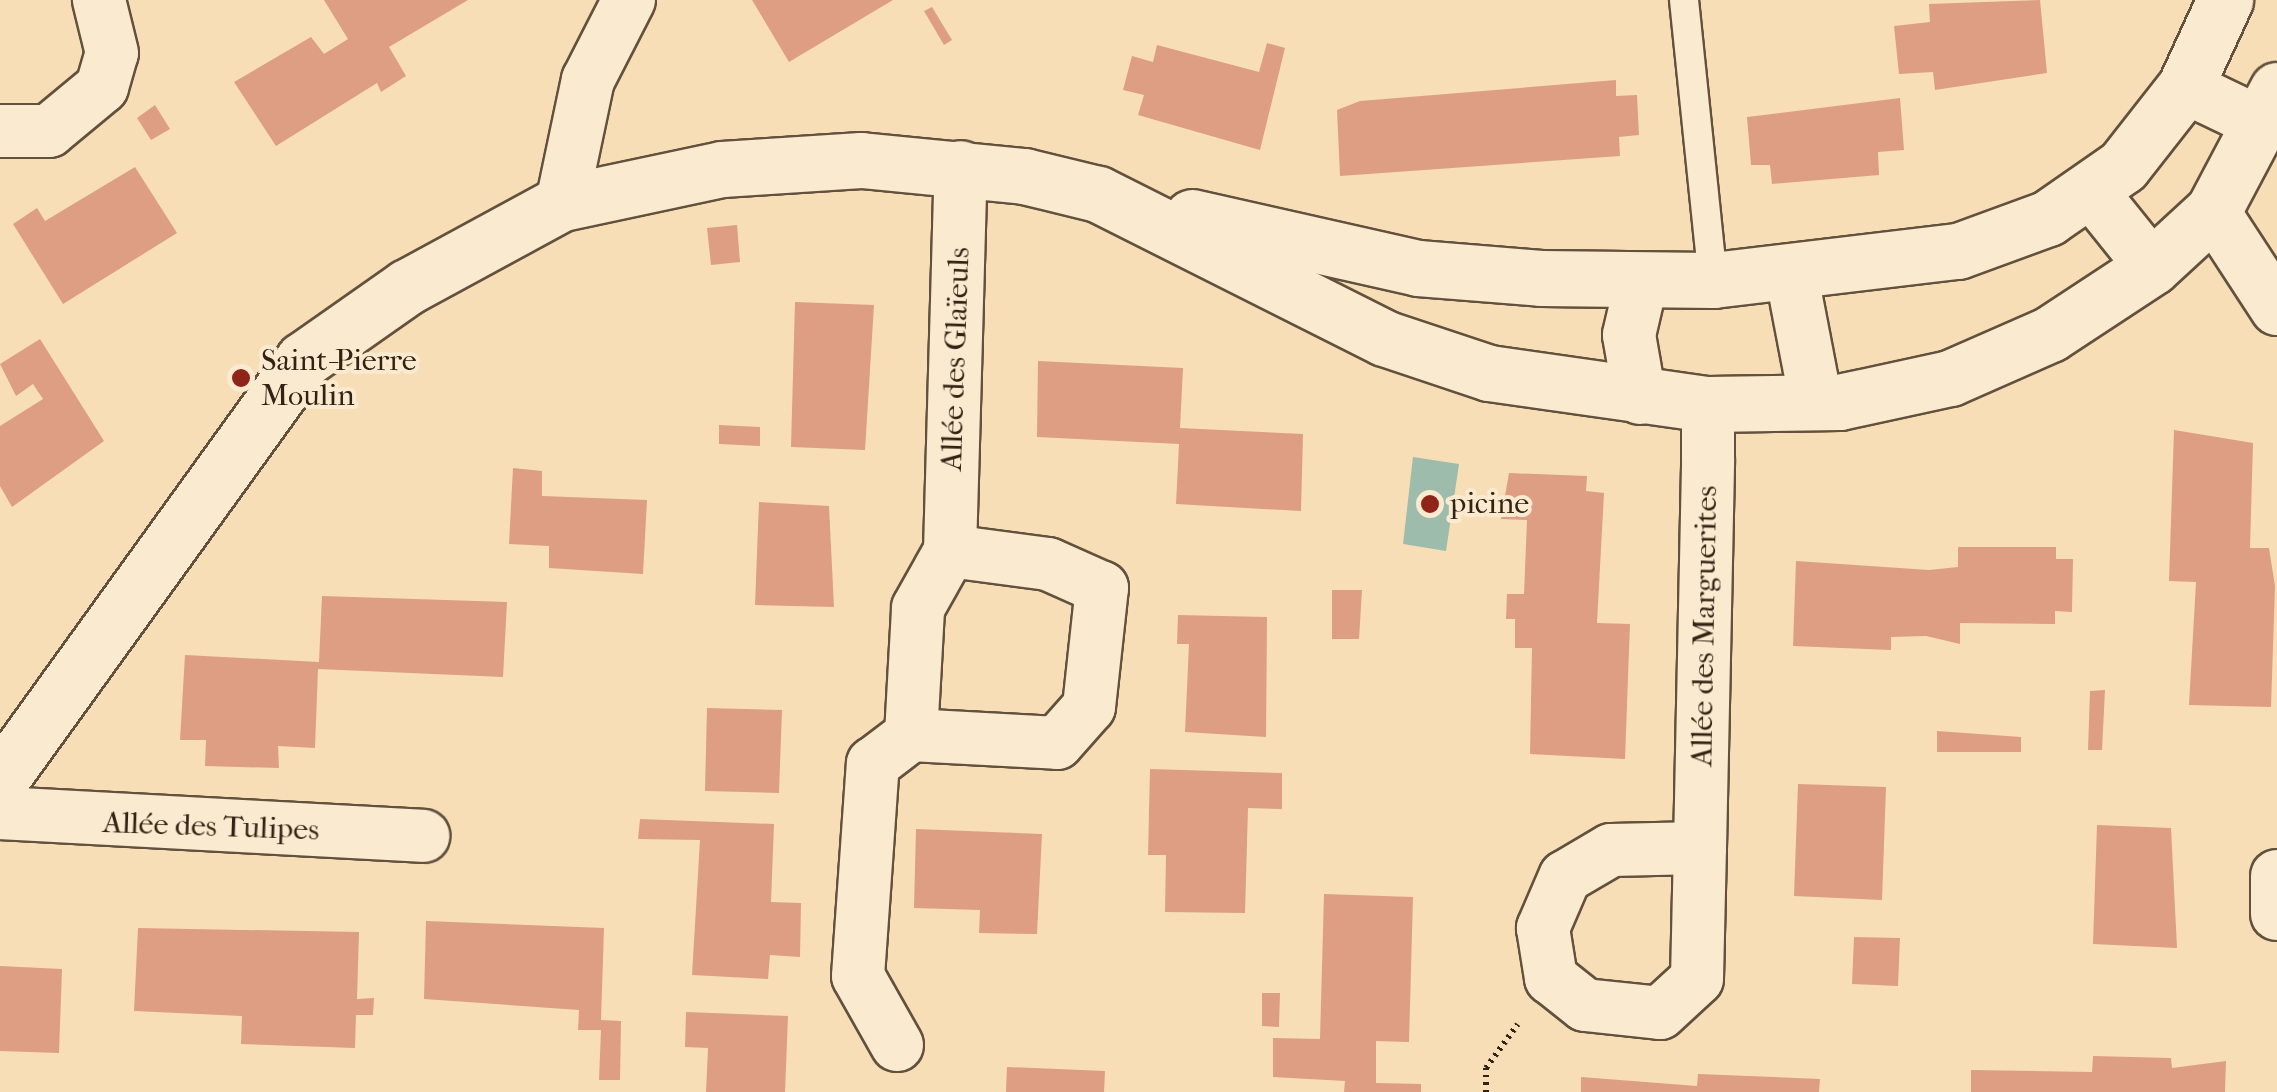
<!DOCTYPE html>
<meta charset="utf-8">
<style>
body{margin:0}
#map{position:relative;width:2277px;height:1092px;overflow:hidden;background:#f7deb7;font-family:"IM FELL French Canon",serif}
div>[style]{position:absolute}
.water>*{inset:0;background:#9dbcac}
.building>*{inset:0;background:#dd9e84}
.path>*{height:6px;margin-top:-3px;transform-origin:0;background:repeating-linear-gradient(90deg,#312214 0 2.5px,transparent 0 7.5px)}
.roads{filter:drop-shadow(2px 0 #62513d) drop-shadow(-2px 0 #62513d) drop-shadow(0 2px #62513d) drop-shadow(0 -2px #62513d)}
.service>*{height:28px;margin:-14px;padding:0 14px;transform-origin:14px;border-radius:14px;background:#faead0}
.minor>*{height:52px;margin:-26px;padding:0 26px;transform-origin:26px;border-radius:26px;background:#faead0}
.tertiary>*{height:55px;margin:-27.5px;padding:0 27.5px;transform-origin:27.5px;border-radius:27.5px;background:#faead0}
.dots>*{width:28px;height:28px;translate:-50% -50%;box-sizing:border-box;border:5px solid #faead0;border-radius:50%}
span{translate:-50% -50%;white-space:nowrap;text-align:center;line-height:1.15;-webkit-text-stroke:8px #faead0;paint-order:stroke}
.street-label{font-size:30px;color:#312214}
.poi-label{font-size:30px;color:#312214}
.left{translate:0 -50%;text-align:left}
</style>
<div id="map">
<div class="water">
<div style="clip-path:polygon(1413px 457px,1459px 464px,1446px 551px,1403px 544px)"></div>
</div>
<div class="building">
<div style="clip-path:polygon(324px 0,468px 0,389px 47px,406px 76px,381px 92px,377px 83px,276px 146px,234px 82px,311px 37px,324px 54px,348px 39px)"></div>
<div style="clip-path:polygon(752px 0,893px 0,789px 62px)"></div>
<div style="clip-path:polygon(2040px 0,2047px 73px,1935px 90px,1933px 72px,1899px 74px,1894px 26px,1930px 22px,1929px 4px)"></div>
<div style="clip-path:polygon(932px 7px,952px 40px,944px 45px,924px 11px)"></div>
<div style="clip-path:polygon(1267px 43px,1285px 48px,1260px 150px,1138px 115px,1144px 95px,1123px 90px,1132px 56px,1153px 62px,1157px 45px,1259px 72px)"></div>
<div style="clip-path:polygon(1616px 80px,1616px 96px,1637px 95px,1639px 135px,1619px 137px,1620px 156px,1340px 176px,1337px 110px,1360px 101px)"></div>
<div style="clip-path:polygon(1900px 98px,1904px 150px,1878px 152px,1879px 175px,1772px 184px,1770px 165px,1751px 165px,1747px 117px)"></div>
<div style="clip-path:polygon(155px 105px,170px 129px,151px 140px,137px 118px)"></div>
<div style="clip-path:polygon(135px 167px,177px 233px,63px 304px,13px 224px,37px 208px,45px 221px)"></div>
<div style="clip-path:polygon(737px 225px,740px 262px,711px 265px,707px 228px)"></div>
<div style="clip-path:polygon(795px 302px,874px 305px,865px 450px,791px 447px)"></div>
<div style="clip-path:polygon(40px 339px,104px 441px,12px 507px,0 486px,0 426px,43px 399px,33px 384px,16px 396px,0 364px)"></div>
<div style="clip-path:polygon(1038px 361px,1183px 368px,1180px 428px,1303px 434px,1301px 511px,1176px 504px,1179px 444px,1037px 437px)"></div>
<div style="clip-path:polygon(719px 425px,760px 427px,760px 446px,719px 444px)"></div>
<div style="clip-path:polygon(2174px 430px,2253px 443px,2250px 548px,2269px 548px,2275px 586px,2271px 707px,2189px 705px,2196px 582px,2169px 581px)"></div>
<div style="clip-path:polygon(513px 468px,542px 471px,542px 496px,647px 500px,643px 574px,549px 568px,549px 546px,509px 544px)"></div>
<div style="clip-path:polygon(1509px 473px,1587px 476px,1586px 491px,1604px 493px,1597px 623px,1630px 624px,1625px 759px,1530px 754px,1532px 648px,1515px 648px,1515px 619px,1506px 619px,1507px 594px,1524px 594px,1527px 520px,1501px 519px)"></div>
<div style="clip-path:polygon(759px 502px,829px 506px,834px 607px,755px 605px)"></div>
<div style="clip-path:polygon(1958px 547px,2056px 547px,2056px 559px,2073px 559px,2072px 612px,2055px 611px,2055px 624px,1960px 623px,1960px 644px,1926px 636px,1891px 637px,1891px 650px,1793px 646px,1796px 561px,1929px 570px,1958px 567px)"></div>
<div style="clip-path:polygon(1332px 590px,1362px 590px,1359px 639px,1332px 639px)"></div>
<div style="clip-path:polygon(322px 596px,507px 602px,503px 677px,318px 669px,315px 748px,278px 746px,279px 768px,205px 766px,206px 740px,180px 740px,185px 655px,319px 662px)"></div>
<div style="clip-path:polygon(1178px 615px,1267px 617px,1266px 737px,1185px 732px,1189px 644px,1177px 644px)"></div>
<div style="clip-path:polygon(2105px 690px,2102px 750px,2088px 750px,2090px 691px)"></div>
<div style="clip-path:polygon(707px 708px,782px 710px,779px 793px,705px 791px)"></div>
<div style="clip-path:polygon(1937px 731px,2021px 737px,2021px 752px,1937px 752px)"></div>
<div style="clip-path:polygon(1150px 769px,1282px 773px,1282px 809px,1248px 808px,1245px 913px,1165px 912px,1166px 855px,1148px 855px)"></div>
<div style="clip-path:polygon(1798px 784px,1886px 787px,1882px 900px,1794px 896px)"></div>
<div style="clip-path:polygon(640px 819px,774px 824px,771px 902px,801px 903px,800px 957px,770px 955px,768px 979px,692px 975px,700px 840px,638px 839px)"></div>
<div style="clip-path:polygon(2097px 825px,2171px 828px,2177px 948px,2093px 944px)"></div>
<div style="clip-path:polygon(916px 829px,1042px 834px,1037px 934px,979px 933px,980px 910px,914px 908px)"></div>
<div style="clip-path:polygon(1324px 894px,1413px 897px,1409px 1042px,1376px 1041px,1376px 1083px,1421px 1084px,1421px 1092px,1344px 1092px,1345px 1081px,1273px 1077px,1273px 1038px,1320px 1039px)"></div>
<div style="clip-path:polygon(426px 921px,604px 928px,601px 1020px,621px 1021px,620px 1080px,599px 1080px,601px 1030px,578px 1030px,579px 1010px,424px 999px)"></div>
<div style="clip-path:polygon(138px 928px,359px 932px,357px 999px,374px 998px,373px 1015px,356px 1015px,355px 1048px,241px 1044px,242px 1016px,134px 1011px)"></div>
<div style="clip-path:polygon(1854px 937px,1900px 938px,1898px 986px,1852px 984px)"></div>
<div style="clip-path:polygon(0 966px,62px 969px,59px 1053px,0 1051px)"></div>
<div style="clip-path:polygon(1262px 993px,1280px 993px,1279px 1027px,1262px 1026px)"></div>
<div style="clip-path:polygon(686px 1012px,788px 1016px,785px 1092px,706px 1092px,708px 1048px,685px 1047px)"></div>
<div style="clip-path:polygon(2093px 1056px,2171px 1058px,2172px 1068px,2226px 1061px,2225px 1092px,1971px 1092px,1971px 1070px,2092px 1072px)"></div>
<div style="clip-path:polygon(1007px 1067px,1105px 1071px,1104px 1092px,1006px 1092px)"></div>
<div style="clip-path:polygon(1698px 1074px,1820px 1079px,1819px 1092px,1581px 1092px,1581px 1077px,1697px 1086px)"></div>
</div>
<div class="path">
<div style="left:1486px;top:1092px;width:24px;rotate:-90deg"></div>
<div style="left:1486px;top:1068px;width:54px;rotate:-54deg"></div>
</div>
<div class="roads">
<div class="service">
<div style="left:1684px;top:0;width:281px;rotate:84.1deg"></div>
</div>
<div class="minor">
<div style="left:2185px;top:87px;width:83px;rotate:25.6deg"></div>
<div style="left:0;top:131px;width:49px"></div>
<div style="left:49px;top:131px;width:69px;rotate:-39.7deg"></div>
<div style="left:102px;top:87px;width:35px;rotate:-74deg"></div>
<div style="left:112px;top:53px;width:55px;rotate:-103.8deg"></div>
<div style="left:2090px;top:190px;width:99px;rotate:51.2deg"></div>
<div style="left:562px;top:203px;width:126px;rotate:-78.1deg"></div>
<div style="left:588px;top:80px;width:90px;rotate:-62.9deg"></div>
<div style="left:2213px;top:211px;width:117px;rotate:56.9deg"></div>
<div style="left:1791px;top:272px;width:132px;rotate:79.1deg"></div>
<div style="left:1640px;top:398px;width:64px;rotate:-99.9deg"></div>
<div style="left:1629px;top:335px;width:57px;rotate:-76.9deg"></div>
<div style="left:911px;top:735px;width:146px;rotate:3.1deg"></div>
<div style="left:1057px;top:743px;width:48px;rotate:-48.4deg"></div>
<div style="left:1089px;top:707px;width:120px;rotate:-83.8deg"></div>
<div style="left:1102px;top:588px;width:59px;rotate:-156deg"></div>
<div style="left:1048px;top:564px;width:99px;rotate:-172.4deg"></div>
<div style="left:0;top:813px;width:424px;rotate:3.1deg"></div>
<div style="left:1700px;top:848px;width:89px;rotate:178.7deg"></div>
<div style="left:1611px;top:850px;width:53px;rotate:149.6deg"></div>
<div style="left:1565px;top:877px;width:56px;rotate:113.3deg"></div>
<div style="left:1543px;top:928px;width:51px;rotate:80.9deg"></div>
<div style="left:1551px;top:978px;width:43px;rotate:38.5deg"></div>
<div style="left:1585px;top:1005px;width:75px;rotate:6.1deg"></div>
<div style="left:1660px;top:1013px;width:50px;rotate:-42.6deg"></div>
<div style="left:1697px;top:979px;width:131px;rotate:-88.7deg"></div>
<div style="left:1700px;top:848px;width:389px;rotate:-88.8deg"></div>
<div style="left:1708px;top:459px;width:55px;rotate:-90deg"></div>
<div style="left:2277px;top:876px;width:38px;rotate:90deg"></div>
<div style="left:897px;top:1045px;width:79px;rotate:-119.5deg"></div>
<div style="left:858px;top:976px;width:213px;rotate:-86deg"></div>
<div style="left:873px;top:764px;width:48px;rotate:-37.3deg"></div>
<div style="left:911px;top:735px;width:127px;rotate:-86.8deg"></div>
<div style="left:918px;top:608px;width:65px;rotate:-60.7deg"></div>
<div style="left:950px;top:551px;width:384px;rotate:-88.4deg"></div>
</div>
<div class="tertiary">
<div style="left:1192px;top:217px;width:232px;rotate:12.7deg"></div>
<div style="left:1418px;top:268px;width:123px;rotate:4.6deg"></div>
<div style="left:1541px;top:278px;width:172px;rotate:0.7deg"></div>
<div style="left:1713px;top:280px;width:247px;rotate:-6.8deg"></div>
<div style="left:1958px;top:251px;width:96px;rotate:-20.1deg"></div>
<div style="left:2048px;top:218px;width:91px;rotate:-34.7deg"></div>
<div style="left:2123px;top:166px;width:100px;rotate:-51.9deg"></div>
<div style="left:2185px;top:87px;width:96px;rotate:-65.3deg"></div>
<div style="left:0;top:780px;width:518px;rotate:-54.19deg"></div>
<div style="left:303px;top:360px;width:127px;rotate:-35.1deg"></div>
<div style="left:407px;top:287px;width:176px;rotate:-28.5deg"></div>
<div style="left:562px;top:203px;width:164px;rotate:-12deg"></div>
<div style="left:722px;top:169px;width:139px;rotate:-3.7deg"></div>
<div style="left:861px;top:160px;width:164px;rotate:5.6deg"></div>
<div style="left:1024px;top:176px;width:76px;rotate:13.7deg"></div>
<div style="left:1098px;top:194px;width:320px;rotate:26.7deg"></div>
<div style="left:1384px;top:338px;width:111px;rotate:18.4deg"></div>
<div style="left:1489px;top:373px;width:221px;rotate:8.1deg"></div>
<div style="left:1708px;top:404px;width:131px;rotate:-0.9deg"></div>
<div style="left:1839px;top:402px;width:114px;rotate:-12.2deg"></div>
<div style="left:1950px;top:378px;width:109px;rotate:-23.7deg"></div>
<div style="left:2050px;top:334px;width:122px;rotate:-33.3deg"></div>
<div style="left:2152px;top:267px;width:83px;rotate:-42.6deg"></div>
<div style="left:2213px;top:211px;width:137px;rotate:-62.1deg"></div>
</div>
</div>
<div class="dots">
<div style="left:241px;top:378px;background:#8f2418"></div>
<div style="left:1430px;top:504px;background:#8f2418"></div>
</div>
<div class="street-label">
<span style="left:956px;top:359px;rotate:-88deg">Allée des Glaïeuls</span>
<span style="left:1705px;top:626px;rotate:-89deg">Allée des Marguerites</span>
<span style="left:211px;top:827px;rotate:2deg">Allée des Tulipes</span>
</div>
<div class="poi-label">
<span class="left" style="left:261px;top:378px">Saint-Pierre<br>Moulin</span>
<span class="left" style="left:1450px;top:504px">picine</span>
</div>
</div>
